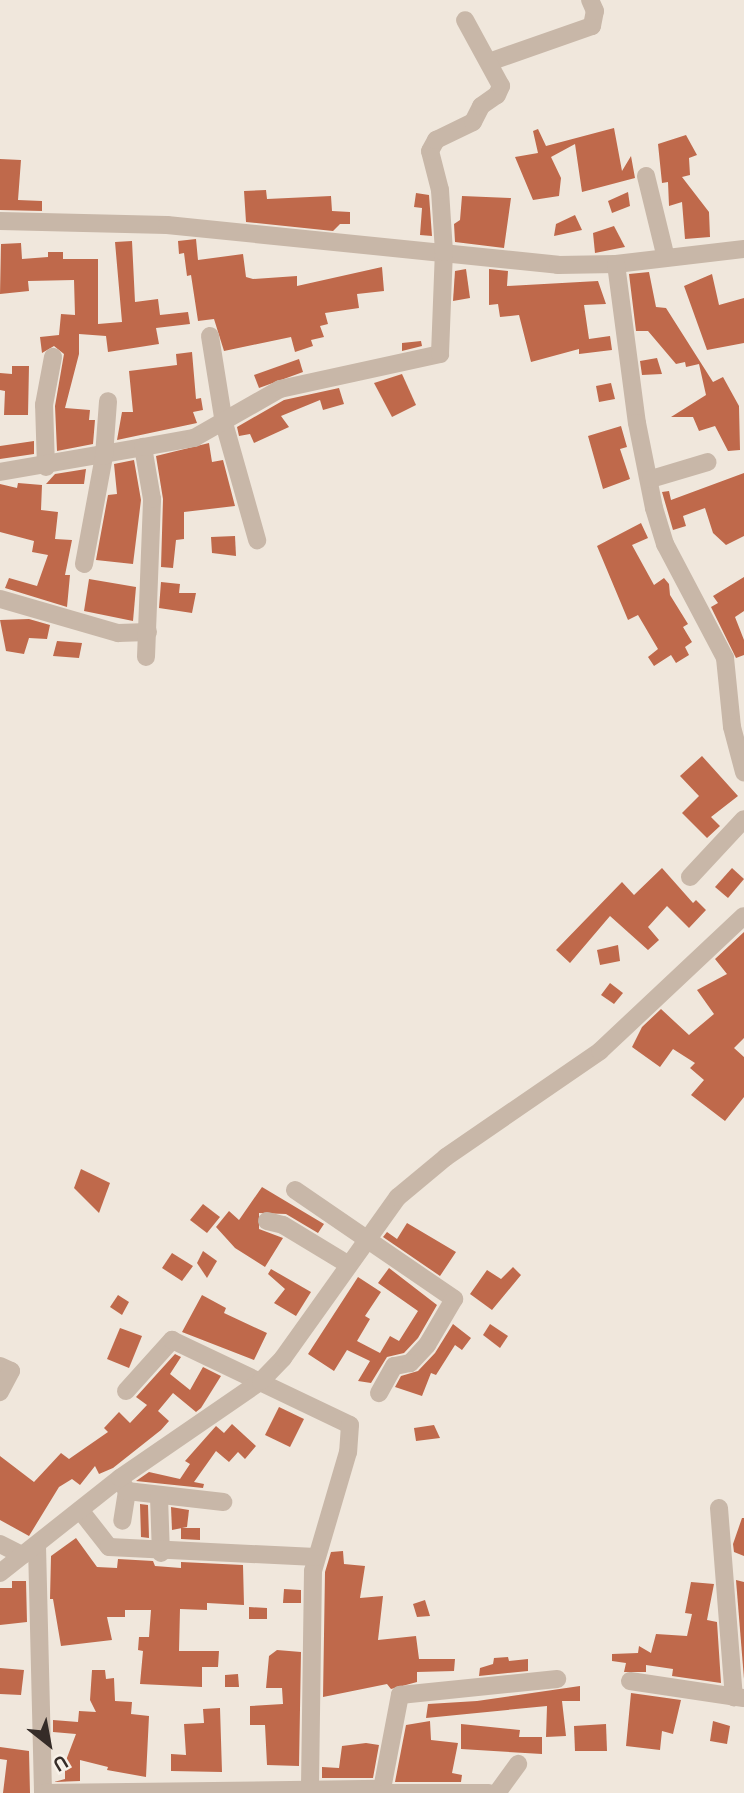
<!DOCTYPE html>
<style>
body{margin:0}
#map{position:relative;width:744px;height:1793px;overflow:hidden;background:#f0e7dc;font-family:Overpass,sans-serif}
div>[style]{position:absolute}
.building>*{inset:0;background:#bf694b}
.minor>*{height:18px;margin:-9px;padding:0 9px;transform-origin:9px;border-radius:9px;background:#c8b7a8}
.tertiary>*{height:18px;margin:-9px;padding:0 9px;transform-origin:9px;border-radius:9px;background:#c8b7a8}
span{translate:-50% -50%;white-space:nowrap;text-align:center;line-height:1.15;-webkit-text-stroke:5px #f8f1e8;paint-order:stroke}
.north{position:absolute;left:14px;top:1709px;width:70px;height:70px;-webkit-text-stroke:5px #f8f1e8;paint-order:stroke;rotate:149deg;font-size:19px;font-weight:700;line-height:28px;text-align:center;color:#352c28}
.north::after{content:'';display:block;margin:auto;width:24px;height:32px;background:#352c28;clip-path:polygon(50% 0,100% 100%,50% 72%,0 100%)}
</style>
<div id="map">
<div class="building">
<div style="clip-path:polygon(614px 128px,622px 171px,631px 156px,635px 178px,582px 192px,575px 144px,551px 157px,561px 178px,559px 196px,533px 200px,515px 157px,538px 153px,533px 131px,538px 129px,546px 146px)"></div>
<div style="clip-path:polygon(686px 135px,697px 155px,689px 158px,690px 175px,682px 177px,709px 212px,710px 237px,685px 239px,682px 202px,669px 206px,668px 182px,662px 183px,658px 144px)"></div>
<div style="clip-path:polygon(0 159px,21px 160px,18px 200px,42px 201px,42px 211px,0 210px)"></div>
<div style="clip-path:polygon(266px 190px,267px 199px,331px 196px,332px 211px,350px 212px,350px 224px,340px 224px,333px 231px,246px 222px,244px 191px)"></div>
<div style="clip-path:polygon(628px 192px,630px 206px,612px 213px,608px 201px)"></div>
<div style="clip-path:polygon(416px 193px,429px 195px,432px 236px,420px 235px,422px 208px,414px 207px)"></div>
<div style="clip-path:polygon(462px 196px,511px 198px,504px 248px,455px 242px,454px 224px,460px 220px)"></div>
<div style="clip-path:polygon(575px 215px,582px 230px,554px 236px,556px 224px)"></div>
<div style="clip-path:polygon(614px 226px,625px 247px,595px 253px,593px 233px)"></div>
<div style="clip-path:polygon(196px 239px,198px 260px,243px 254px,246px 277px,253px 279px,297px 276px,297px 286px,382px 267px,384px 291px,357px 294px,359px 308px,325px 313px,328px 324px,320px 326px,324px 337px,311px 340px,313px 346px,295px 352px,291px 337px,224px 351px,214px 319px,198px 321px,191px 275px,187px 276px,184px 253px,179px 254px,178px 241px)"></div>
<div style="clip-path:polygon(132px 241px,135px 302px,158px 299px,160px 315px,188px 312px,190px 324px,156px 328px,159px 344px,108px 352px,106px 336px,79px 334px,79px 354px,65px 408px,90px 410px,89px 420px,95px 420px,93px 444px,57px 451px,55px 406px,64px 354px,54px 346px,42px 353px,40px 337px,59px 335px,61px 314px,75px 315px,74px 280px,28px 281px,29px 291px,0 294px,1px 244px,21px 243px,22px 259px,48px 257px,48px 252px,63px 252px,63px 259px,98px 259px,98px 324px,122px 322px,115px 242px)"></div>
<div style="clip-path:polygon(466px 269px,470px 298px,453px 301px,455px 271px)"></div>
<div style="clip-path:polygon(489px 269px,508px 271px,507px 286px,598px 281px,606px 304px,584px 305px,589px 339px,610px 336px,612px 350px,579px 354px,579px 349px,531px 362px,519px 315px,500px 317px,498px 304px,489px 305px)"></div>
<div style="clip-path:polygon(649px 272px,656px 307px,666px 308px,713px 382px,723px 377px,739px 406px,740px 450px,728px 451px,715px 426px,699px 431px,693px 417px,671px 417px,706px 395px,699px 364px,686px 367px,685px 362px,676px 364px,648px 331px,636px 331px,629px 274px)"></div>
<div style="clip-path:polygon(712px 274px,719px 305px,744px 298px,744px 343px,707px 350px,684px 286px)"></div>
<div style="clip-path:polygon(421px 341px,422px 346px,402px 351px,402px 343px)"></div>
<div style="clip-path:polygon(192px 352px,196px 399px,201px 398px,203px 410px,193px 412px,197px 423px,117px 440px,122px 412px,133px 412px,129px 371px,177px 365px,176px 354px)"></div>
<div style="clip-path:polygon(657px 358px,662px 374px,642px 375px,640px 361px)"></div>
<div style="clip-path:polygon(299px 359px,303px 372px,259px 388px,254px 375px)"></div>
<div style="clip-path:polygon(12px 366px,29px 366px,28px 415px,4px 415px,5px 391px,0 390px,0 373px,12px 374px)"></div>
<div style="clip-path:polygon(402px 374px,416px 405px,392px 417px,374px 383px)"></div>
<div style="clip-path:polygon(611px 383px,615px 399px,599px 402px,596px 386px)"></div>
<div style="clip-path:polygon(339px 388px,344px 404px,323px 410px,320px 400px,281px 416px,289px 427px,254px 443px,250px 434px,239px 436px,237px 427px,284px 400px)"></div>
<div style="clip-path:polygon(621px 426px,627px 447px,620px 449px,630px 479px,603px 489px,588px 436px)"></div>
<div style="clip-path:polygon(34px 441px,34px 454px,0 459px,0 446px)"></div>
<div style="clip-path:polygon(209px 443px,212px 462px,223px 460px,235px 506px,184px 512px,184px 539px,176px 540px,173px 568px,161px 567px,163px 499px,156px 456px)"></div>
<div style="clip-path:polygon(134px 460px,141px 500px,133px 564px,96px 560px,108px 495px,117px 494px,114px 464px)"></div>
<div style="clip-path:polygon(86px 469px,84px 484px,46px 484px,55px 474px)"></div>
<div style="clip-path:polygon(744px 473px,744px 536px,726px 545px,713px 533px,705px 508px,683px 516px,686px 526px,673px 530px,662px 492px,669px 491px,671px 500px)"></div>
<div style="clip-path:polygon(18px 483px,42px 485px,41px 510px,58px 512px,55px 539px,72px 540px,65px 575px,70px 575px,67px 607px,5px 588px,9px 578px,37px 586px,48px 555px,32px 552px,34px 541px,0 532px,0 484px,17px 488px)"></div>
<div style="clip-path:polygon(641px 523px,648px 538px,632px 545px,654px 585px,664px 578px,669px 584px,670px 595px,688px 624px,683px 627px,692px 642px,685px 647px,689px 655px,676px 663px,671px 655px,654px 666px,648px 657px,658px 649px,638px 615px,628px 620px,597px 546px)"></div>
<div style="clip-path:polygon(235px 536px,236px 556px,212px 553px,211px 537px)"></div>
<div style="clip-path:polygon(744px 577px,744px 611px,735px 617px,744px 640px,744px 655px,736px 658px,711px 607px,718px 603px,713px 596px)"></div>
<div style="clip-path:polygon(89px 579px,136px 587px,133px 621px,84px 611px)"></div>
<div style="clip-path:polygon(161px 582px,180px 584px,179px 593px,196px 593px,192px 613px,159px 608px)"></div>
<div style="clip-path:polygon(29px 619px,50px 625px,47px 639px,29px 638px,24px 654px,6px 651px,0 620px)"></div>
<div style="clip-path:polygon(57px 641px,82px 643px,79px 658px,53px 656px)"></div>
<div style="clip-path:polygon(702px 756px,738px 796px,711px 817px,720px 826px,707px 838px,682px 813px,699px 796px,680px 776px)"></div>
<div style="clip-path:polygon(662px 868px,693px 903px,696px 900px,706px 910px,689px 928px,667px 906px,648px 927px,659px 940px,648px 950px,610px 916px,570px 963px,556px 950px,622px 882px,634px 895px)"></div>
<div style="clip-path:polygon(732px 868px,744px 879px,728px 898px,715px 887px)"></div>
<div style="clip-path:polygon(744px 932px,744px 1038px,734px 1048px,744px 1057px,744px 1097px,725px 1121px,691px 1095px,704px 1080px,690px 1068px,695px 1063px,673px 1049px,660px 1067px,632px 1047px,642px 1027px,661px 1009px,689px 1035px,714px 1014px,697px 990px,727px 974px,715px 959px)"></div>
<div style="clip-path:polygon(618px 945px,620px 961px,600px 965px,597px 950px)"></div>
<div style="clip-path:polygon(610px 983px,623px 993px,614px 1004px,601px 995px)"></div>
<div style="clip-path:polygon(81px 1169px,110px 1183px,99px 1213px,74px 1188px)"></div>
<div style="clip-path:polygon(262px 1187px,324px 1224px,318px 1233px,286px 1214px,259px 1213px,259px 1229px,283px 1238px,265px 1267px,235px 1248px,216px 1227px,229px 1211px,239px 1220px)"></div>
<div style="clip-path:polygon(203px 1204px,220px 1217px,207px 1233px,190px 1220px)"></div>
<div style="clip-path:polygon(407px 1223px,456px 1252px,440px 1276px,383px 1237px,387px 1232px,397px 1239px)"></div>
<div style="clip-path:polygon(203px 1251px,217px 1261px,207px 1278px,197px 1263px)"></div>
<div style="clip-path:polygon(172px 1253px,193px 1266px,182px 1281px,162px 1268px)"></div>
<div style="clip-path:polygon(513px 1267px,521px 1275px,492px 1310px,470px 1294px,487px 1270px,501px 1279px)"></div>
<div style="clip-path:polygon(389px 1268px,437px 1305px,418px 1338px,404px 1353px,387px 1357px,371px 1383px,358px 1381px,370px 1361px,347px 1350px,334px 1371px,308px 1354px,358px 1277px,381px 1292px,365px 1316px,370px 1319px,357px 1341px,380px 1353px,390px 1336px,399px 1341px,418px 1311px,378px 1283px)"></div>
<div style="clip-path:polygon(271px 1269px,311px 1292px,296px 1316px,274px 1303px,285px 1289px,268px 1274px)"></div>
<div style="clip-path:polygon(118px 1295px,129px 1302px,122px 1315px,110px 1307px)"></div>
<div style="clip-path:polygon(202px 1295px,226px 1308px,224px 1313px,267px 1333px,254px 1360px,182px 1332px)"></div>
<div style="clip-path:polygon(453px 1324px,471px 1338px,462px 1350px,455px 1345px,436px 1375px,431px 1373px,422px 1396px,395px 1387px,401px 1376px,418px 1371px,435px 1353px)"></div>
<div style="clip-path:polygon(490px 1324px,508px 1336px,500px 1348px,483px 1335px)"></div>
<div style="clip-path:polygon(120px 1328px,142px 1336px,129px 1368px,107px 1359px)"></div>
<div style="clip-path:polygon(175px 1354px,181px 1357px,170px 1374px,190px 1390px,203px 1367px,221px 1376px,201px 1408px,196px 1412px,173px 1393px,158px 1411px,169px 1421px,161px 1430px,113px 1468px,99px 1474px,95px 1466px,80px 1485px,72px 1479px,59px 1487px,29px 1536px,0 1520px,0 1456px,34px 1482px,61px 1453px,69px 1459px,108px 1432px,104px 1428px,119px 1412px,130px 1423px,147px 1405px,136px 1397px)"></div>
<div style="clip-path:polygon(279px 1407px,304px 1419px,290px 1447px,265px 1435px)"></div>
<div style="clip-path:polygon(232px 1424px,256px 1446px,245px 1459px,238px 1452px,229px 1462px,216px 1451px,194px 1482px,204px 1484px,203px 1488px,136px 1481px,149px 1472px,180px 1479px,190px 1464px,185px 1461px,216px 1426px,224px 1433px)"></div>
<div style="clip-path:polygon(434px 1425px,440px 1438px,416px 1441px,414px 1428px)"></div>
<div style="clip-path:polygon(140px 1504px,148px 1505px,149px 1538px,141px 1537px)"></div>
<div style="clip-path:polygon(171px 1507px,189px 1510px,187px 1527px,172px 1530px)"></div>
<div style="clip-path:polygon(742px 1518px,744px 1518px,744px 1556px,734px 1552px,733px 1544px)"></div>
<div style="clip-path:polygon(181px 1528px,200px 1528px,200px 1540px,181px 1539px)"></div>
<div style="clip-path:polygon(76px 1538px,97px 1567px,117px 1568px,118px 1559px,153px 1561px,155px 1566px,181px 1568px,181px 1562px,243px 1565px,244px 1605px,207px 1603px,207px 1610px,180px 1609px,179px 1651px,219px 1651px,218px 1667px,202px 1667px,202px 1687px,140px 1684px,143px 1651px,138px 1650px,139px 1637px,149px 1637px,151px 1610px,125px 1610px,125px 1617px,107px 1617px,112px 1640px,61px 1646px,53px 1599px,50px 1599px,51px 1556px)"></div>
<div style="clip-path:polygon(343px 1551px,344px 1564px,365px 1566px,360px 1598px,383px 1596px,378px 1640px,416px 1636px,419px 1659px,455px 1659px,454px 1671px,417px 1672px,417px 1682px,391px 1689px,387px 1684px,323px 1697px,325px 1572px,331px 1552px)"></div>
<div style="clip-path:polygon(736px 1580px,744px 1582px,744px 1679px)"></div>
<div style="clip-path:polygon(12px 1581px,26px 1581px,27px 1622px,0 1625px,0 1588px,12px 1588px)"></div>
<div style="clip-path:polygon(691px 1582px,714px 1584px,707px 1620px,717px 1622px,721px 1683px,672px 1676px,673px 1669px,646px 1665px,646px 1672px,624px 1672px,626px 1663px,612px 1661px,612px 1654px,638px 1653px,639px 1646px,651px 1653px,656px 1634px,687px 1636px,692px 1614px,685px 1613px)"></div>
<div style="clip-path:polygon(284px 1589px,301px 1590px,301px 1603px,283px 1603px)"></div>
<div style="clip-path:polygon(425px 1600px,430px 1616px,417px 1617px,413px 1604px)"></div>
<div style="clip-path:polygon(249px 1607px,267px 1608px,267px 1619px,249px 1619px)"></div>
<div style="clip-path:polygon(277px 1650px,301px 1652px,299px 1766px,267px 1765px,265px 1725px,250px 1725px,250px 1706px,283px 1704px,282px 1688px,266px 1688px,269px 1656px)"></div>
<div style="clip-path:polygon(508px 1657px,509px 1661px,528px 1659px,528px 1671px,479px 1676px,480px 1668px,493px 1664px,494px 1658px)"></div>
<div style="clip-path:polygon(0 1668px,24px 1670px,21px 1695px,0 1694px)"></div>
<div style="clip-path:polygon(92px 1670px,105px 1670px,106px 1679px,114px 1678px,115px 1701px,132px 1702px,131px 1714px,149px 1716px,146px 1777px,107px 1770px,108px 1767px,80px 1760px,80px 1781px,54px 1782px,65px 1779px,65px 1763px,76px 1734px,53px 1732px,53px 1720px,78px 1722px,79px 1711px,96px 1712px,90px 1700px)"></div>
<div style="clip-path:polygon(238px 1674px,239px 1687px,225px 1687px,225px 1675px)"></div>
<div style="clip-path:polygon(580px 1686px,580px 1701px,562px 1701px,566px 1736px,546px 1737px,547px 1706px,426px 1718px,428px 1704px,477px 1701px)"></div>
<div style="clip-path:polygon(631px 1693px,681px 1700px,673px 1734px,662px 1731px,660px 1750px,626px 1746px)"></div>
<div style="clip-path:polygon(220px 1708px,222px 1772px,171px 1771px,171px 1754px,186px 1755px,184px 1724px,204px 1723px,203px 1709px)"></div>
<div style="clip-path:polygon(430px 1721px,431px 1740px,458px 1743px,452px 1773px,462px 1775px,461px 1782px,395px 1782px,406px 1725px)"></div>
<div style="clip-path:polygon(713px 1721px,730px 1726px,727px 1744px,710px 1741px)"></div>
<div style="clip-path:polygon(461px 1724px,520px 1730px,519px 1737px,542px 1737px,542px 1754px,461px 1749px)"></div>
<div style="clip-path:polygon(606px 1724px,607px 1751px,575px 1751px,574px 1726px)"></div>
<div style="clip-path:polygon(366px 1743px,379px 1745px,373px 1778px,322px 1778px,322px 1767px,339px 1768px,342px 1746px)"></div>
<div style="clip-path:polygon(0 1747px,29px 1751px,30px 1793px,3px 1793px,7px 1760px,0 1759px)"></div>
</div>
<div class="minor">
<div style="left:489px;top:62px;width:109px;rotate:-19.3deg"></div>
<div style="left:592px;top:26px;width:15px;rotate:-79deg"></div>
<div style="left:595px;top:11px;width:12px;rotate:-114deg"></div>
<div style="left:646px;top:176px;width:84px;rotate:76.3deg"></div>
<div style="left:0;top:221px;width:167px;rotate:1.4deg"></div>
<div style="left:167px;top:225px;width:393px;rotate:5.8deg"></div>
<div style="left:558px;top:265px;width:58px;rotate:-1deg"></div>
<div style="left:616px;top:264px;width:129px;rotate:-6.7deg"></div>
<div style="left:616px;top:264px;width:160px;rotate:82.5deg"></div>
<div style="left:637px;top:423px;width:87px;rotate:78.7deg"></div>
<div style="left:654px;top:508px;width:38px;rotate:73deg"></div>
<div style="left:665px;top:544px;width:129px;rotate:62.2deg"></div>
<div style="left:725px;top:658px;width:69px;rotate:84.2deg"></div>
<div style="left:732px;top:727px;width:47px;rotate:75.1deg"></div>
<div style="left:210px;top:336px;width:88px;rotate:80.9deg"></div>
<div style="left:224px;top:423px;width:122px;rotate:74.2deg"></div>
<div style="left:46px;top:467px;width:62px;rotate:-91.8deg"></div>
<div style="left:44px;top:405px;width:49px;rotate:-79.4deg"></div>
<div style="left:0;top:472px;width:145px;rotate:-9.9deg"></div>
<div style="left:651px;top:479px;width:59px;rotate:-16.6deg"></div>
<div style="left:84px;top:564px;width:110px;rotate:-79.5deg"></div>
<div style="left:104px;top:456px;width:55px;rotate:-85.8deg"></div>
<div style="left:0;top:599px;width:123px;rotate:16.1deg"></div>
<div style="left:118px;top:633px;width:30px;rotate:-2deg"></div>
<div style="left:146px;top:657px;width:158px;rotate:-87.8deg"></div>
<div style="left:152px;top:499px;width:53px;rotate:-99.8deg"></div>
<div style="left:143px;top:447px;width:52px;rotate:-10deg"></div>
<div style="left:194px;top:438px;width:99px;rotate:-29.7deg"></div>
<div style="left:280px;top:389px;width:164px;rotate:-12.3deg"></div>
<div style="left:440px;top:354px;width:102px;rotate:-87.8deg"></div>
<div style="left:444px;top:252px;width:62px;rotate:-93.7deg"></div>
<div style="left:440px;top:190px;width:40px;rotate:-104.4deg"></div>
<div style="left:430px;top:151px;width:13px;rotate:-61deg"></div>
<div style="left:436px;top:140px;width:41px;rotate:-25.9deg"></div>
<div style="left:473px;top:122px;width:18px;rotate:-63deg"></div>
<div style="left:481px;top:106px;width:19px;rotate:-35deg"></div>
<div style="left:497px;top:95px;width:10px;rotate:-66deg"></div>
<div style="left:501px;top:86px;width:75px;rotate:-118.6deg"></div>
<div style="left:690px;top:877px;width:79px;rotate:-47deg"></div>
<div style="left:295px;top:1190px;width:193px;rotate:34.4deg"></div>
<div style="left:454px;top:1299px;width:53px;rotate:120.4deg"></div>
<div style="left:427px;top:1345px;width:25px;rotate:133deg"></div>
<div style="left:410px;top:1363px;width:16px;rotate:169deg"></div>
<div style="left:394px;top:1366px;width:31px;rotate:119deg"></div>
<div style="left:267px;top:1221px;width:16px;rotate:14deg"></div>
<div style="left:283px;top:1225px;width:77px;rotate:31.2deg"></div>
<div style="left:0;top:1366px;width:12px;rotate:24deg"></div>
<div style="left:11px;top:1371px;width:24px;rotate:118deg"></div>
<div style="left:126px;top:1391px;width:69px;rotate:-48deg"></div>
<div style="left:172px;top:1340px;width:197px;rotate:25.5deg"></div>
<div style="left:350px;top:1425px;width:27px;rotate:94deg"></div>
<div style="left:348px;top:1452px;width:124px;rotate:106.4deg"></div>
<div style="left:313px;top:1571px;width:222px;rotate:90.8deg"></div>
<div style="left:121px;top:1481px;width:12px;rotate:59deg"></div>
<div style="left:127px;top:1491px;width:30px;rotate:99deg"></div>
<div style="left:127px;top:1491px;width:97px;rotate:6.5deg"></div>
<div style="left:159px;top:1497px;width:56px;rotate:88deg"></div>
<div style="left:719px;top:1508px;width:190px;rotate:85.5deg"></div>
<div style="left:80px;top:1510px;width:47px;rotate:51.9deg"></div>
<div style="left:109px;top:1547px;width:207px;rotate:2.8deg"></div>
<div style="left:0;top:1544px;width:25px;rotate:27deg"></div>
<div style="left:37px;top:1546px;width:247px;rotate:88.6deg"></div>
<div style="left:630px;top:1681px;width:115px;rotate:8.5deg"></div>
<div style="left:43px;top:1793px;width:339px;rotate:-0.7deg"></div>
<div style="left:382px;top:1789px;width:96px;rotate:-79.2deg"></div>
<div style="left:400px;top:1695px;width:158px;rotate:-5.8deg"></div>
<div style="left:385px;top:1793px;width:104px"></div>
<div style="left:497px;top:1793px;width:36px;rotate:-54deg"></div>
</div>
<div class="tertiary">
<div style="left:0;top:1573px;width:153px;rotate:-38.4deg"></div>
<div style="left:120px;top:1478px;width:171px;rotate:-34.5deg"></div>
<div style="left:261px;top:1381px;width:32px;rotate:-46deg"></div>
<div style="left:283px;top:1358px;width:198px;rotate:-54.5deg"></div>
<div style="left:398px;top:1197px;width:62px;rotate:-39.8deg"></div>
<div style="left:446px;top:1157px;width:187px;rotate:-34.5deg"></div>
<div style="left:600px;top:1051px;width:197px;rotate:-43.2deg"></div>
</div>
<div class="north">U</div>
</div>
